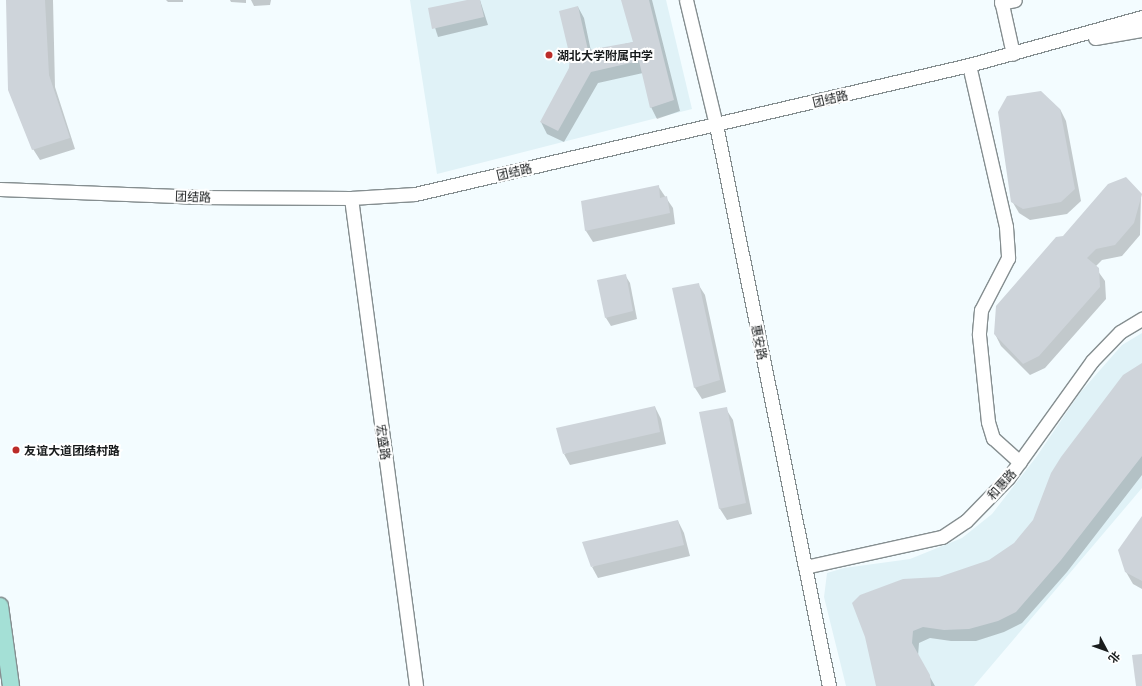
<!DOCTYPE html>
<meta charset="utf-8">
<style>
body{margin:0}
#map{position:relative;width:1142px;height:686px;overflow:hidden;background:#f3fcff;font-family:Georgia,"Noto Sans SC",serif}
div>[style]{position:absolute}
.built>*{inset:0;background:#e0f2f7}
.shadow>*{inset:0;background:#0003}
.building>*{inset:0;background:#ced4da}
.roads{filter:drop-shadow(1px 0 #858e90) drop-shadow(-1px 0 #858e90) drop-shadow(0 1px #858e90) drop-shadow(0 -1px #858e90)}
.minor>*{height:13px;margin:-6.5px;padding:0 6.5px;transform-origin:6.5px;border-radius:6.5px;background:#fff}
.major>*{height:16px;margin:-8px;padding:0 8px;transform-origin:8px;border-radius:8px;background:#a4e0d6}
.dots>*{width:11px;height:11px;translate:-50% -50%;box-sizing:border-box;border:2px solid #fff;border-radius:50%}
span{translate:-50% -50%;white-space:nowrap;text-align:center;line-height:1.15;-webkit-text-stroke:4px #fff;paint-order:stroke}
.poi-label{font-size:12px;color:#191c1d;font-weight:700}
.left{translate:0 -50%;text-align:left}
.street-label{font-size:12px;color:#191c1d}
.north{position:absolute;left:1086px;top:630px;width:40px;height:40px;-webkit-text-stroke:3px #fff;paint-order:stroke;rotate:131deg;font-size:11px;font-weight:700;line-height:16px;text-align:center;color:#191c1d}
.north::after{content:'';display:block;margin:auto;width:14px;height:18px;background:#191c1d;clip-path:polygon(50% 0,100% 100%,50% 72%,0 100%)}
</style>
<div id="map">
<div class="built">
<div style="clip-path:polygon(410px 0,666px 0,692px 109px,437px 174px)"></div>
<div style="clip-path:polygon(1142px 333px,1142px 488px,974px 686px,846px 686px,824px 597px,827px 573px,844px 568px,910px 559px,962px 538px,992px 514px,1037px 456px,1079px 394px,1122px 345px)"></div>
</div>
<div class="shadow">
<div style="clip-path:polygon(7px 0,53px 0,55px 87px,75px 149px,40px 160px,33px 149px)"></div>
<div style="clip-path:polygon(166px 0,183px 0,183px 2px,168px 2px)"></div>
<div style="clip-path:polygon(230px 0,246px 0,246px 3px,231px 2px)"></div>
<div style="clip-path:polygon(251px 0,271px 0,270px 5px,254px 6px)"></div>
<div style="clip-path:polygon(472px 0,480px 0,488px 25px,438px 37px,429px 9px)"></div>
<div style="clip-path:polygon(622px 0,652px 0,680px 111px,657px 119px,651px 107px,643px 73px,598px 83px,564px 142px,547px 134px,541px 122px,570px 69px,578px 7px,584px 18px,591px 51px,634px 42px)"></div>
<div style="clip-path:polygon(1060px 109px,1066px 121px,1081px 201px,1067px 214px,1030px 220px,1019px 213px,1012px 201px)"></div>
<div style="clip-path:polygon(658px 186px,673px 208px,675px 224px,593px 242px,586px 231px,582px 202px)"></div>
<div style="clip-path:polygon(1141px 194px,1140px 235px,1122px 256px,1102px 260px,1095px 267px,1105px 281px,1106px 299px,1045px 368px,1030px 375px,1001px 346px,995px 334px,1063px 237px)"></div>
<div style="clip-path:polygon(625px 275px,630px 283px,637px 319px,611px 326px,606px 318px)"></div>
<div style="clip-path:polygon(698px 284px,705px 295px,726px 392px,702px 399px,695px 388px,673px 289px)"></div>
<div style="clip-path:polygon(1142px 365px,1142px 475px,1067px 572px,1022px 623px,1004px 632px,976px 641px,951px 641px,930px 638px,919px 643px,918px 656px,935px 686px,876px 686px,939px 578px,990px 561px,1015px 544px,1034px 520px)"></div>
<div style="clip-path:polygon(655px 407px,661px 419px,666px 444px,570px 465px,564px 454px)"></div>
<div style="clip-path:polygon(726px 409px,733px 420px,752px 514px,727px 520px,720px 509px,701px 413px)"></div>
<div style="clip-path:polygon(1142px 518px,1142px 589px,1133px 584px,1126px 572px)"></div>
<div style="clip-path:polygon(678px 521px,684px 533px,690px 556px,598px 578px,592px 567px)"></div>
</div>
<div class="building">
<div style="clip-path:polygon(6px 0,45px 0,49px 75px,70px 138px,32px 150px,8px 90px)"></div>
<div style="clip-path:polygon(467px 0,480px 0,484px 17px,432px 29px,428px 8px)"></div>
<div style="clip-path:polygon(621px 0,649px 0,674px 100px,650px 108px,639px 61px,591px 72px,558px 131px,540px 122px,569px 68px,570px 57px,559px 11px,578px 6px,588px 50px,633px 42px)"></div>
<div style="clip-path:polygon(1041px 91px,1060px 109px,1075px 189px,1061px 202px,1023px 209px,1011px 202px,998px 112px,1007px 96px)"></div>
<div style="clip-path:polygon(1126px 177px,1142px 194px,1134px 223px,1115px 245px,1096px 249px,1087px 258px,1099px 268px,1100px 287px,1039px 356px,1023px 364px,994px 334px,996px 306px,1056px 237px,1063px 236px,1108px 184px)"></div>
<div style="clip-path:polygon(659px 185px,660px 198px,667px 196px,670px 213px,585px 231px,581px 201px)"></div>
<div style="clip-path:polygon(626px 274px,633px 311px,605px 318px,597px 280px)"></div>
<div style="clip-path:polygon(699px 283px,720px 380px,694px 388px,672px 288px)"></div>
<div style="clip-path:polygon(1142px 363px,1142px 456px,1061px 560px,1016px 612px,998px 621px,969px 629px,944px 630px,923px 627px,913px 631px,912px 643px,930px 675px,931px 686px,876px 686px,865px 637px,852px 603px,860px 595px,903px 579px,939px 577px,989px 560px,1014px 543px,1033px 520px,1051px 473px,1061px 457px,1123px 375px)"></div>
<div style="clip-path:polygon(655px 406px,660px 432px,563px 454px,556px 428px)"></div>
<div style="clip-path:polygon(727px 407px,746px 503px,719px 509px,699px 412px)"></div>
<div style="clip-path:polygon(1142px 516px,1142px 581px,1125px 572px,1118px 550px)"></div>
<div style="clip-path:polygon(678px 520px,684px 545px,591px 567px,582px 542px)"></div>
<div style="clip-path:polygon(1142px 654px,1142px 686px,1136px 686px,1132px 655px)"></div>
</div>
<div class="roads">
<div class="minor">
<div style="left:686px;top:0;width:129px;rotate:76.5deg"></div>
<div style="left:716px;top:125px;width:572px;rotate:78.61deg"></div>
<div style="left:1001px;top:0;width:55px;rotate:77.5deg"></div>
<div style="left:1001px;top:3px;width:14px;rotate:-12deg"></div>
<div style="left:1095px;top:38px;width:48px;rotate:-9.7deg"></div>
<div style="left:969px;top:65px;width:166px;rotate:77.1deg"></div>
<div style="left:1006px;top:227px;width:31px;rotate:86deg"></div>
<div style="left:1008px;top:258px;width:59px;rotate:117.4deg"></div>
<div style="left:981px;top:310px;width:25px;rotate:95deg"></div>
<div style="left:979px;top:335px;width:87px;rotate:84.1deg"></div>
<div style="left:988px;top:422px;width:17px;rotate:73deg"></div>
<div style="left:993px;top:438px;width:36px;rotate:42deg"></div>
<div style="left:0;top:189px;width:196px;rotate:2.3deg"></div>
<div style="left:196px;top:197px;width:155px;rotate:0.4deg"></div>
<div style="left:351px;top:198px;width:64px;rotate:-3.6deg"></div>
<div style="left:415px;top:194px;width:569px;rotate:-13.11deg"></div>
<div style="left:969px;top:65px;width:180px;rotate:-15.5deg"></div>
<div style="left:351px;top:198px;width:492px;rotate:82.4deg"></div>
<div style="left:805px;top:567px;width:140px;rotate:-12.4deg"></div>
<div style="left:942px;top:537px;width:29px;rotate:-34deg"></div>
<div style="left:966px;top:521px;width:60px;rotate:-45.7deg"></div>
<div style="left:1008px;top:478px;width:144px;rotate:-54.3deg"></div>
<div style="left:1092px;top:361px;width:40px;rotate:-46deg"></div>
<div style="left:1120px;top:332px;width:26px;rotate:-31deg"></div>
</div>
<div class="major">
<div style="left:0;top:606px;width:81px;rotate:82.2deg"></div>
</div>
</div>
<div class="dots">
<div style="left:549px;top:55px;background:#bb2c29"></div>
<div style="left:16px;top:450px;background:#bb2c29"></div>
</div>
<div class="poi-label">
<span class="left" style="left:557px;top:55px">湖北大学附属中学</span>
<span class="left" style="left:24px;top:450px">友谊大道团结村路</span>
</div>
<div class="street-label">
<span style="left:830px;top:98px;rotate:-13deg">团结路</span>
<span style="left:514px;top:171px;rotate:-13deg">团结路</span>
<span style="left:193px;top:196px;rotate:2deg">团结路</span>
<span style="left:760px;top:342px;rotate:79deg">惠安路</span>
<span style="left:384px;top:442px;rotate:82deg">宏盛路</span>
<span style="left:1001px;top:484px;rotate:-48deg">和惠路</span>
</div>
<div class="north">北</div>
</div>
